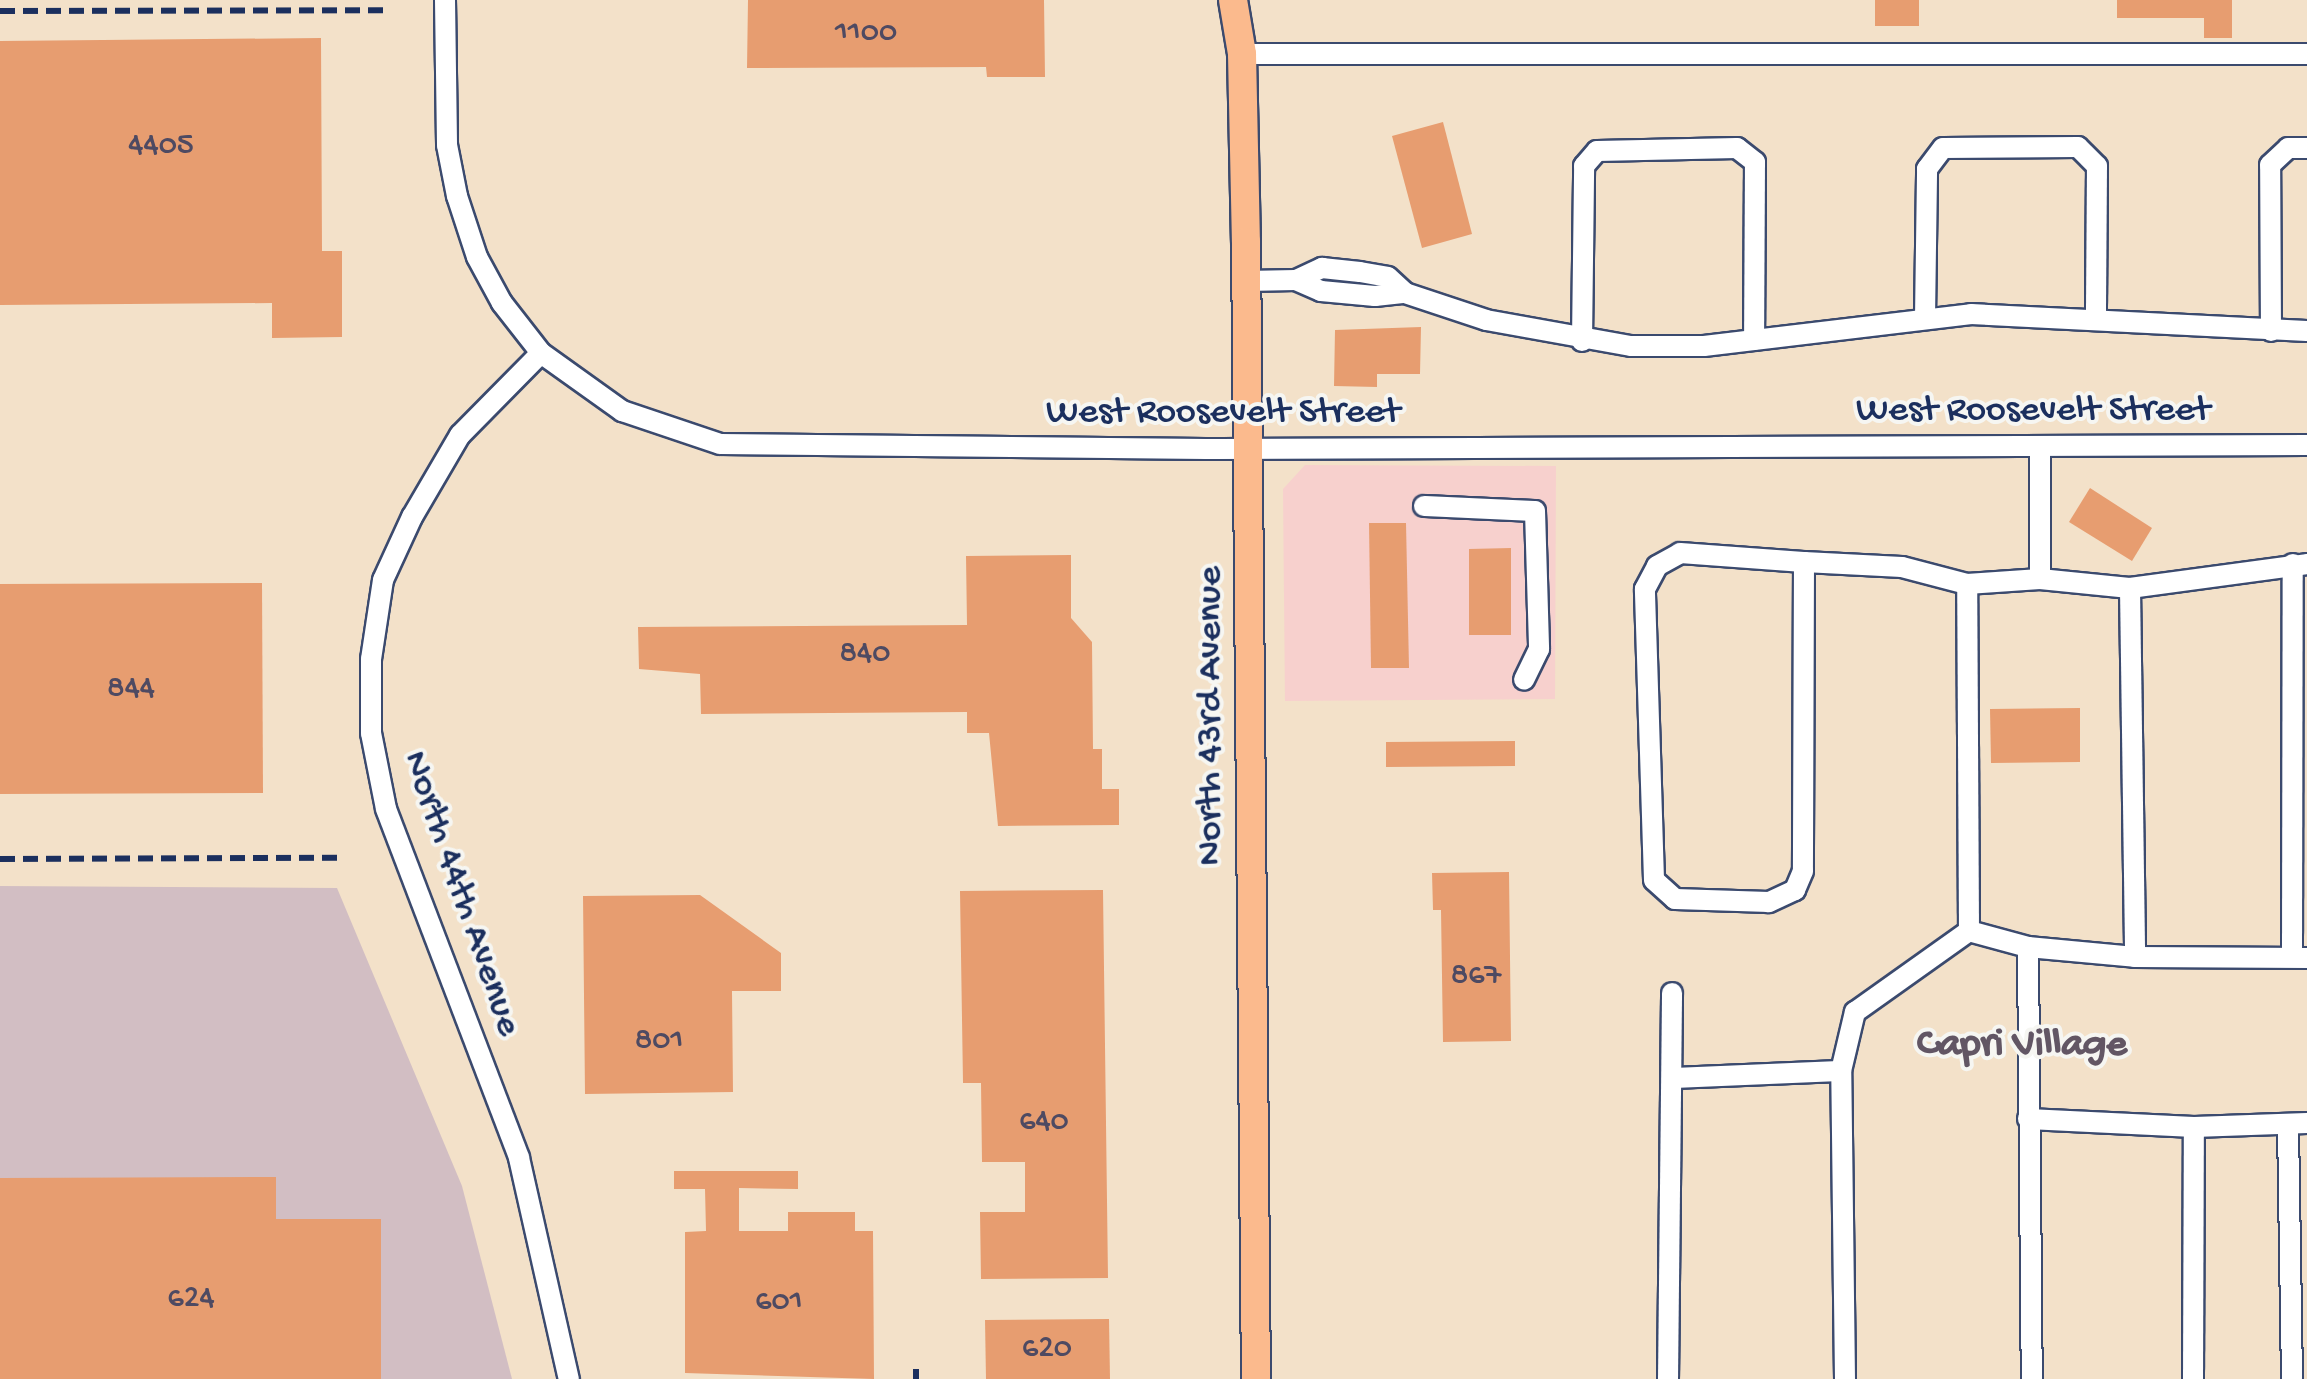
<!DOCTYPE html>
<style>
body{margin:0}
#map{position:relative;width:2307px;height:1379px;overflow:hidden;background:#f3e1c9;font-family:"Gochi Hand",sans-serif}
div>[style]{position:absolute}
.built>*{inset:0;background:#f7d0cd}
.industrial>*{inset:0;background:#d2bec3}
.building>*{inset:0;background:#e79d70}
.roads{filter:drop-shadow(2px 0 #3b4a6e) drop-shadow(-2px 0 #3b4a6e) drop-shadow(0 2px #3b4a6e) drop-shadow(0 -2px #3b4a6e)}
.minor>*{height:20px;margin:-10px;padding:0 10px;transform-origin:10px;border-radius:10px;background:#fff}
.major>*{height:28px;margin:-14px;padding:0 14px;transform-origin:14px;border-radius:14px;background:#fbba8d}
.rail>*{height:6px;margin-top:-3px;transform-origin:0;background:repeating-linear-gradient(90deg,#1b2f5e 0 15px,transparent 0 23px)}
span{translate:-50% -50%;white-space:nowrap;text-align:center;line-height:1.15;-webkit-text-stroke:8px #f6f6f2;paint-order:stroke}
.number-label{font-size:32px;color:#4e4a62}
.number-label span{-webkit-text-stroke-width:0}
.street-label{font-size:38px;color:#1b2f5e}
.neighbourhood-label{font-size:40px;color:#625664;font-weight:700}
</style>
<div id="map">
<div class="built">
<div style="clip-path:polygon(1305px 465px,1556px 466px,1555px 699px,1285px 701px,1283px 489px)"></div>
</div>
<div class="industrial">
<div style="clip-path:polygon(0 886px,337px 888px,462px 1186px,512px 1379px,0 1379px)"></div>
</div>
<div class="building">
<div style="clip-path:polygon(748px 0,1044px 0,1045px 77px,987px 77px,986px 67px,747px 68px)"></div>
<div style="clip-path:polygon(1875px 0,1919px 0,1919px 26px,1875px 26px)"></div>
<div style="clip-path:polygon(2117px 0,2232px 0,2232px 38px,2204px 38px,2204px 18px,2117px 18px)"></div>
<div style="clip-path:polygon(321px 38px,322px 251px,342px 251px,342px 337px,272px 338px,272px 303px,0 305px,0 41px)"></div>
<div style="clip-path:polygon(1443px 122px,1472px 234px,1422px 248px,1392px 136px)"></div>
<div style="clip-path:polygon(1421px 327px,1420px 374px,1377px 374px,1377px 387px,1334px 386px,1335px 330px)"></div>
<div style="clip-path:polygon(2090px 488px,2152px 528px,2132px 561px,2069px 522px)"></div>
<div style="clip-path:polygon(1369px 523px,1406px 523px,1409px 668px,1371px 668px)"></div>
<div style="clip-path:polygon(1511px 548px,1511px 635px,1469px 635px,1469px 549px)"></div>
<div style="clip-path:polygon(1071px 555px,1071px 618px,1092px 642px,1093px 749px,1102px 749px,1102px 789px,1119px 789px,1119px 825px,998px 826px,989px 733px,967px 733px,967px 712px,701px 714px,700px 674px,639px 669px,638px 627px,967px 625px,966px 556px)"></div>
<div style="clip-path:polygon(262px 583px,263px 793px,0 794px,0 584px)"></div>
<div style="clip-path:polygon(2080px 708px,2080px 762px,1991px 763px,1990px 709px)"></div>
<div style="clip-path:polygon(1515px 741px,1515px 766px,1386px 767px,1386px 742px)"></div>
<div style="clip-path:polygon(1509px 872px,1511px 1041px,1443px 1042px,1441px 910px,1433px 910px,1432px 873px)"></div>
<div style="clip-path:polygon(1103px 890px,1108px 1278px,981px 1279px,980px 1212px,1025px 1212px,1025px 1162px,982px 1162px,981px 1083px,963px 1083px,960px 891px)"></div>
<div style="clip-path:polygon(700px 895px,781px 953px,781px 991px,732px 991px,733px 1092px,585px 1094px,583px 896px)"></div>
<div style="clip-path:polygon(674px 1171px,798px 1171px,798px 1189px,739px 1188px,739px 1231px,788px 1231px,788px 1212px,855px 1212px,855px 1231px,873px 1231px,874px 1379px,685px 1373px,685px 1232px,706px 1231px,705px 1189px,674px 1189px)"></div>
<div style="clip-path:polygon(276px 1177px,276px 1219px,381px 1219px,381px 1379px,0 1379px,0 1178px)"></div>
<div style="clip-path:polygon(1109px 1319px,1110px 1379px,986px 1379px,985px 1320px)"></div>
</div>
<div class="roads">
<div class="minor">
<div style="left:445px;top:0;width:145px;rotate:89.2deg"></div>
<div style="left:447px;top:145px;width:52px;rotate:78.9deg"></div>
<div style="left:457px;top:196px;width:64px;rotate:71.8deg"></div>
<div style="left:477px;top:257px;width:52px;rotate:61.5deg"></div>
<div style="left:502px;top:303px;width:63px;rotate:52deg"></div>
<div style="left:541px;top:353px;width:100px;rotate:35.6deg"></div>
<div style="left:622px;top:411px;width:103px;rotate:18.6deg"></div>
<div style="left:720px;top:444px;width:486px;rotate:0.6deg"></div>
<div style="left:1206px;top:449px;width:1101px;rotate:-0.21deg"></div>
<div style="left:1242px;top:54px;width:1065px"></div>
<div style="left:1296px;top:280px;width:29px;rotate:-25deg"></div>
<div style="left:1322px;top:268px;width:38px;rotate:6deg"></div>
<div style="left:1360px;top:272px;width:28px;rotate:10deg"></div>
<div style="left:1388px;top:277px;width:23px;rotate:43deg"></div>
<div style="left:1246px;top:281px;width:50px;rotate:-1.1deg"></div>
<div style="left:1296px;top:280px;width:27px;rotate:24deg"></div>
<div style="left:1321px;top:291px;width:54px;rotate:5.3deg"></div>
<div style="left:1375px;top:296px;width:30px;rotate:-6deg"></div>
<div style="left:1405px;top:293px;width:85px;rotate:18.4deg"></div>
<div style="left:1486px;top:320px;width:147px;rotate:10.2deg"></div>
<div style="left:1631px;top:346px;width:73px"></div>
<div style="left:1704px;top:346px;width:269px;rotate:-6.8deg"></div>
<div style="left:1971px;top:314px;width:336px;rotate:2.9deg"></div>
<div style="left:1925px;top:318px;width:149px;rotate:-89.2deg"></div>
<div style="left:1927px;top:169px;width:26px;rotate:-53deg"></div>
<div style="left:1943px;top:148px;width:135px;rotate:-0.4deg"></div>
<div style="left:2078px;top:147px;width:27px;rotate:45deg"></div>
<div style="left:2097px;top:166px;width:151px;rotate:90.4deg"></div>
<div style="left:2271px;top:331px;width:166px;rotate:-90.3deg"></div>
<div style="left:2270px;top:165px;width:25px;rotate:-43deg"></div>
<div style="left:2288px;top:148px;width:19px"></div>
<div style="left:1582px;top:341px;width:175px;rotate:-89.3deg"></div>
<div style="left:1584px;top:166px;width:20px;rotate:-49deg"></div>
<div style="left:1597px;top:151px;width:140px;rotate:-1.2deg"></div>
<div style="left:1737px;top:148px;width:23px;rotate:38deg"></div>
<div style="left:1755px;top:162px;width:178px;rotate:90.3deg"></div>
<div style="left:541px;top:353px;width:115px;rotate:134.6deg"></div>
<div style="left:460px;top:435px;width:95px;rotate:120.3deg"></div>
<div style="left:412px;top:517px;width:69px;rotate:114.7deg"></div>
<div style="left:383px;top:580px;width:80px;rotate:98.6deg"></div>
<div style="left:371px;top:659px;width:74px;rotate:90deg"></div>
<div style="left:371px;top:733px;width:77px;rotate:78.8deg"></div>
<div style="left:386px;top:809px;width:373px;rotate:69.1deg"></div>
<div style="left:519px;top:1158px;width:227px;rotate:77.3deg"></div>
<div style="left:2040px;top:447px;width:132px;rotate:90deg"></div>
<div style="left:1424px;top:506px;width:111px;rotate:2.6deg"></div>
<div style="left:1535px;top:511px;width:138px;rotate:88.3deg"></div>
<div style="left:1539px;top:649px;width:34px;rotate:116deg"></div>
<div style="left:1680px;top:553px;width:124px;rotate:4.2deg"></div>
<div style="left:1804px;top:562px;width:309px;rotate:90.2deg"></div>
<div style="left:1803px;top:871px;width:21px;rotate:113deg"></div>
<div style="left:1795px;top:890px;width:29px;rotate:155deg"></div>
<div style="left:1769px;top:902px;width:94px;rotate:-178.2deg"></div>
<div style="left:1675px;top:899px;width:28px;rotate:-138deg"></div>
<div style="left:1654px;top:880px;width:291px;rotate:-91.8deg"></div>
<div style="left:1645px;top:589px;width:26px;rotate:-62deg"></div>
<div style="left:1657px;top:566px;width:26px;rotate:-29deg"></div>
<div style="left:1804px;top:562px;width:98px;rotate:2.9deg"></div>
<div style="left:1902px;top:567px;width:67px;rotate:14.7deg"></div>
<div style="left:1967px;top:584px;width:73px;rotate:-3.9deg"></div>
<div style="left:2040px;top:579px;width:90px;rotate:5.7deg"></div>
<div style="left:2130px;top:588px;width:179px;rotate:-7.7deg"></div>
<div style="left:2130px;top:588px;width:369px;rotate:89.2deg"></div>
<div style="left:1969px;top:931px;width:61px;rotate:15.2deg"></div>
<div style="left:2028px;top:947px;width:107px;rotate:5.3deg"></div>
<div style="left:2135px;top:957px;width:172px;rotate:0.3deg"></div>
<div style="left:2028px;top:947px;width:432px;rotate:89.5deg"></div>
<div style="left:2292px;top:957px;width:393px;rotate:-89.9deg"></div>
<div style="left:1672px;top:1078px;width:169px;rotate:-2.4deg"></div>
<div style="left:2028px;top:1119px;width:166px;rotate:2.8deg"></div>
<div style="left:2194px;top:1127px;width:113px;rotate:-2deg"></div>
<div style="left:2288px;top:1125px;width:254px;rotate:89.1deg"></div>
<div style="left:1668px;top:1379px;width:386px;rotate:-89.4deg"></div>
<div style="left:1845px;top:1379px;width:308px;rotate:-90.7deg"></div>
<div style="left:1841px;top:1071px;width:61px;rotate:-76.7deg"></div>
<div style="left:1855px;top:1012px;width:140px;rotate:-35.4deg"></div>
<div style="left:1969px;top:931px;width:347px;rotate:-90.3deg"></div>
<div style="left:2193px;top:1379px;width:252px;rotate:-89.8deg"></div>
</div>
<div class="major">
<div style="left:1233px;top:0;width:55px;rotate:80.5deg"></div>
<div style="left:1242px;top:54px;width:188px;rotate:88.8deg"></div>
<div style="left:1246px;top:242px;width:1137px;rotate:89.5deg"></div>
</div>
</div>
<div class="rail">
<div style="left:0;top:11px;width:386px;rotate:-0.1deg"></div>
<div style="left:0;top:859px;width:340px;rotate:-0.2deg"></div>
<div style="left:916px;top:1369px;width:10px;rotate:90deg"></div>
</div>
<div class="number-label">
<span style="left:866px;top:33px">1100</span>
<span style="left:161px;top:146px">4405</span>
<span style="left:865px;top:654px">840</span>
<span style="left:131px;top:689px">844</span>
<span style="left:1476px;top:976px">867</span>
<span style="left:659px;top:1041px">801</span>
<span style="left:1044px;top:1122px">640</span>
<span style="left:191px;top:1299px">624</span>
<span style="left:779px;top:1302px">601</span>
<span style="left:1047px;top:1349px">620</span>
</div>
<div class="street-label">
<span style="left:2033px;top:412px">West Roosevelt Street</span>
<span style="left:1223px;top:414px">West Roosevelt Street</span>
<span style="left:1212px;top:716px;rotate:-90deg">North 43rd Avenue</span>
<span style="left:460px;top:894px;rotate:71deg">North 44th Avenue</span>
</div>
<div class="neighbourhood-label">
<span style="left:2022px;top:1046px">Capri Village</span>
</div>
</div>
